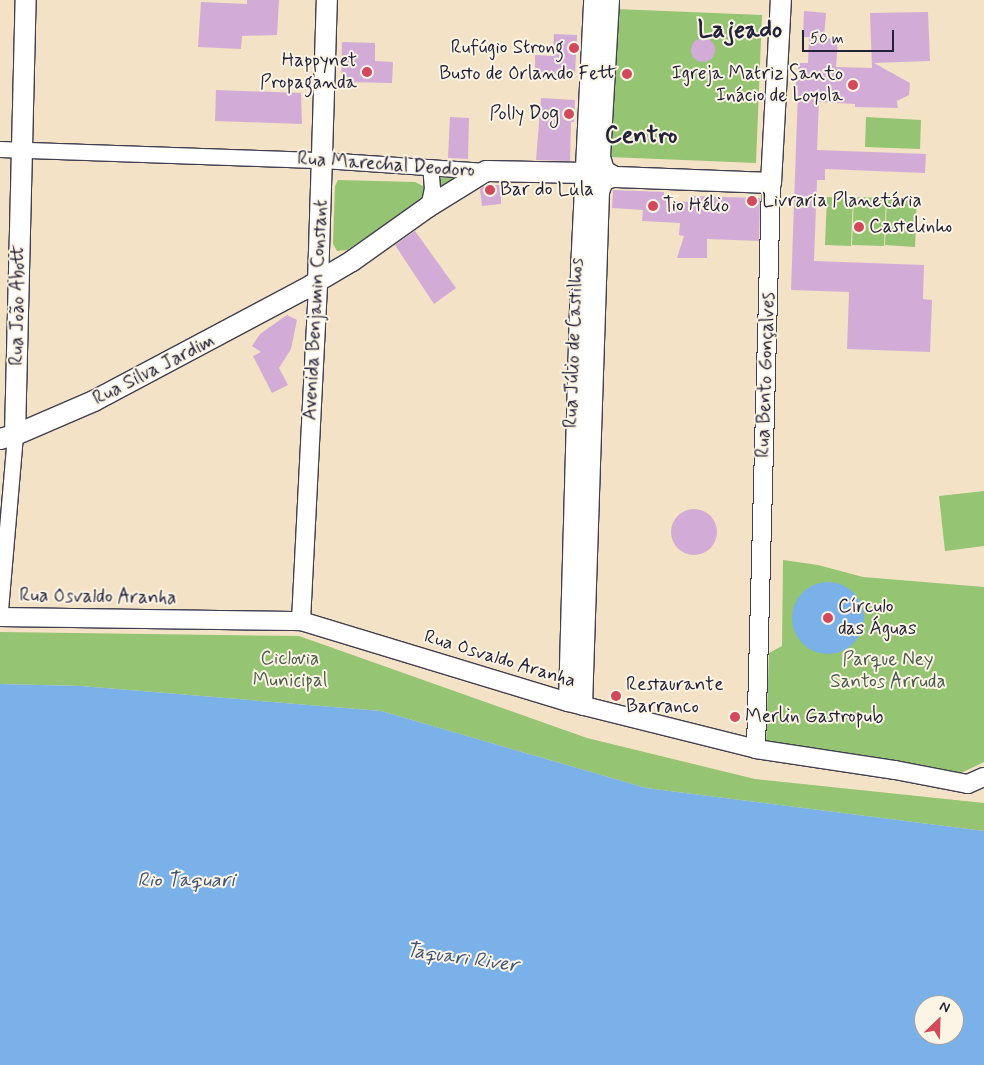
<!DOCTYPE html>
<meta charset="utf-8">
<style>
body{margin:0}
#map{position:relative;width:984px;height:1065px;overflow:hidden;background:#f3e2c6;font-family:Mynerve,sans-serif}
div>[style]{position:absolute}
.green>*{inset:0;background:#95c472}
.water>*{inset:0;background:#79b1e8}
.round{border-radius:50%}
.building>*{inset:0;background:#d2acd7}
.roads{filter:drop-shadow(1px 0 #413f50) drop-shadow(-1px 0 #413f50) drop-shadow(0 1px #413f50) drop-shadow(0 -1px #413f50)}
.minor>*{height:15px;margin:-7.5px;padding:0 7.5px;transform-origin:7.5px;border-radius:7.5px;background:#fff}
.tertiary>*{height:18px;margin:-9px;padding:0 9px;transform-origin:9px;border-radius:9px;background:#fff}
.secondary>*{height:20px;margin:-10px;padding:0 10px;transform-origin:10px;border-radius:10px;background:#fff}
.dots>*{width:14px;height:14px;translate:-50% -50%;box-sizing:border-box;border:2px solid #fcf5e5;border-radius:50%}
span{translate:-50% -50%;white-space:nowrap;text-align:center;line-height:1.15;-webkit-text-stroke:4px #fcf5e5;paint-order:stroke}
.poi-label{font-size:19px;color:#22223b}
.right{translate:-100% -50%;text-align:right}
.left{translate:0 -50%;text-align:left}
.street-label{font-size:19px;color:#22223b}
.park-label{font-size:19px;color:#4a5b4e}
.water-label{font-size:20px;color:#405478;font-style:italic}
.district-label{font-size:24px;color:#22223b;font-weight:700}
.north{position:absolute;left:914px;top:995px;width:50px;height:50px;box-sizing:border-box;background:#fcf5e5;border:1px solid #a5a1a1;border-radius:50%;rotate:24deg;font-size:14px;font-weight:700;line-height:20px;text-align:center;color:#22223b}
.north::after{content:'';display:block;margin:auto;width:18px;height:22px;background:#d1495b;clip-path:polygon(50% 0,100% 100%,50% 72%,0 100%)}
.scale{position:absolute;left:802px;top:30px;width:92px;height:22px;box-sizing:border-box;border:2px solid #22223b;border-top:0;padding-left:6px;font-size:15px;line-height:18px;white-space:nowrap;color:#22223b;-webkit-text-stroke:4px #fcf5e5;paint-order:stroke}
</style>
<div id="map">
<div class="green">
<div style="clip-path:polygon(616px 9px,762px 15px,756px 163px,610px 157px)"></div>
<div style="clip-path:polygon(866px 117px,921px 120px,920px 149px,865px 147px)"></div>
<div style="clip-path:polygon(437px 177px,457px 178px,440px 188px)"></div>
<div style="clip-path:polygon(338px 180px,415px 182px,425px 187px,426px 193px,422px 200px,347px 250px,337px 251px,333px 244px,335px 186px)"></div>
<div style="clip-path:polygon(887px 196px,917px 198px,915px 247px,885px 245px)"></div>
<div style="clip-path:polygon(827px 197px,853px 198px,851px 246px,825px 245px)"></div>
<div style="clip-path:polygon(854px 197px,886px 198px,884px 246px,852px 245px)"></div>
<div style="clip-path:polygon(984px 491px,984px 546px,945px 551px,939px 496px)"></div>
<div style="clip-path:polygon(783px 560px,818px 565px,863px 577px,984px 587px,984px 762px,963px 772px,943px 774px,766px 742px,769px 653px,782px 646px)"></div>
<div style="clip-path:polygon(0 632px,299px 636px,587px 738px,755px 779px,984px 803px,984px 831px,646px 788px,381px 711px,81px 686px,0 684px)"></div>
</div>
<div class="water">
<div class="round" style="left:792px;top:582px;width:72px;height:72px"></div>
<div style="clip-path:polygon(evenodd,0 684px,81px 686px,381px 711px,646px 788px,984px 831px,984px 1065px,0 1065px,0 684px,924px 1005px,954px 1005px,954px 1035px,924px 1035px,924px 1005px)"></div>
</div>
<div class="building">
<div style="clip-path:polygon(247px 0,279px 0,277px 35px,242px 36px,241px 49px,198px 47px,201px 2px,247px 4px)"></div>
<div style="clip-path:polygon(804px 11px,826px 13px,824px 38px,838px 39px,836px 67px,872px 68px,870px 13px,928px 12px,930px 61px,874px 63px,910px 83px,909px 95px,897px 101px,898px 108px,855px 107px,855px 104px,819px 102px,817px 150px,926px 154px,925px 173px,825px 169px,825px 180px,817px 180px,814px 261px,924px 265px,923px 299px,932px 300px,930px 352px,847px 349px,849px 292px,791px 290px,798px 90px,796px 90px,796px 75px,798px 75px,798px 63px,808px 63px,809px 37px,803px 37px)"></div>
<div style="clip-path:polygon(554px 34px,577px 35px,575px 75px,535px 72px,535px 55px,553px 56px)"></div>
<div class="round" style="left:691px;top:38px;width:24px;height:24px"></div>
<div style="clip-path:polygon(342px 42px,375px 43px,375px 61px,393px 62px,392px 83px,341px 82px)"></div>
<div style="clip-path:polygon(216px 90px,301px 93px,302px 124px,215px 121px)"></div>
<div style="clip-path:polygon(541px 98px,575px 100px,574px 122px,571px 122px,570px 161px,536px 160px)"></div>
<div style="clip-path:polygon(450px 117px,469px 118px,468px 159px,448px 158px)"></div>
<div style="clip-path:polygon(486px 185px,501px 185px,501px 204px,482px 206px,480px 189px)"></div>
<div style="clip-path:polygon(613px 190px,664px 192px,664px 200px,689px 202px,689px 196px,760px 198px,759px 241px,707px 239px,707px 258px,677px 258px,684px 236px,679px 235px,680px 223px,642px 221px,643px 210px,612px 208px)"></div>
<div style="clip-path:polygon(415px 231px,456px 288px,434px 304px,395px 245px)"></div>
<div style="clip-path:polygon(287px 315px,297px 320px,291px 349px,279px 368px,288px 385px,272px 393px,253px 356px,261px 352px,252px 346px,260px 334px)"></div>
<div class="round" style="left:671px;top:509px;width:46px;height:46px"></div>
</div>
<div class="roads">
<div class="minor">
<div style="left:0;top:149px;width:323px;rotate:2deg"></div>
<div style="left:323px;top:160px;width:163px;rotate:3.9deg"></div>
<div style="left:428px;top:207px;width:19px;rotate:-78deg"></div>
<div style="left:432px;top:188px;width:21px;rotate:-95deg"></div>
<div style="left:0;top:610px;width:176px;rotate:-85.1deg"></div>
</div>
<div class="tertiary">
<div style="left:610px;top:0;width:157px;rotate:93.3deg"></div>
<div style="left:601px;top:157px;width:14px;rotate:73deg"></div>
<div style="left:605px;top:170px;width:13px;rotate:32deg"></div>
<div style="left:0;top:617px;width:301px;rotate:0.8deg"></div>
<div style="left:301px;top:621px;width:279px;rotate:16.9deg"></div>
<div style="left:568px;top:702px;width:194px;rotate:14deg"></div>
<div style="left:756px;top:749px;width:141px;rotate:8.6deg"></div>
<div style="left:895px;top:770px;width:74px;rotate:10.9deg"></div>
<div style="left:968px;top:784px;width:17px;rotate:-24deg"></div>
<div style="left:301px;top:621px;width:339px;rotate:-87.1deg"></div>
<div style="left:568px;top:702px;width:432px;rotate:-88.4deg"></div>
<div style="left:580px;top:270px;width:270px;rotate:-87.2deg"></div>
<div style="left:583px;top:706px;width:514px;rotate:-88.11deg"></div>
<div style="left:600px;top:192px;width:12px;rotate:-70deg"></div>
<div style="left:604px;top:181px;width:13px;rotate:-18deg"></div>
<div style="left:756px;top:749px;width:566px;rotate:-88.48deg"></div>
</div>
<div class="secondary">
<div style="left:318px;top:282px;width:282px;rotate:-88.2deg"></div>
<div style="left:15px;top:435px;width:435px;rotate:-88.6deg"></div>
<div style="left:0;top:439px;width:16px;rotate:-15deg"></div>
<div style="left:15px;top:435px;width:86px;rotate:-23.3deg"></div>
<div style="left:94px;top:401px;width:237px;rotate:-28deg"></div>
<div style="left:303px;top:290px;width:57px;rotate:-30.6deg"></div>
<div style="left:352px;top:261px;width:93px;rotate:-35.4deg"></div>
<div style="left:428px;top:207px;width:68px;rotate:-31.8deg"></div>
<div style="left:486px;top:171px;width:99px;rotate:1.2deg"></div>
<div style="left:585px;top:173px;width:31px;rotate:7deg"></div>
<div style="left:616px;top:177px;width:155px;rotate:2.2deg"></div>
<div style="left:771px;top:183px;width:183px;rotate:-86.9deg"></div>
</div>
</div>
<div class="dots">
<div style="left:574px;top:48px;background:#d1495b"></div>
<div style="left:367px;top:72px;background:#d1495b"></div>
<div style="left:627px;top:74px;background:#d1495b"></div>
<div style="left:853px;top:85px;background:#d1495b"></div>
<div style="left:569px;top:114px;background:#d1495b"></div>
<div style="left:490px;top:190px;background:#d1495b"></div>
<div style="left:752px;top:201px;background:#d1495b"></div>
<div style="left:653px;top:206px;background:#d1495b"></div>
<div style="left:859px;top:227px;background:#d1495b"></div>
<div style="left:828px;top:618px;background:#d1495b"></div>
<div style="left:616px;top:696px;background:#d1495b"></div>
<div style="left:735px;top:717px;background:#d1495b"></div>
</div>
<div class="poi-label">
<span class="right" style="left:564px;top:48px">Rufúgio Strong</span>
<span class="right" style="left:357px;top:72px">Happynet<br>Propaganda</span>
<span class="right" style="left:617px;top:74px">Busto de Orlando Fett</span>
<span class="right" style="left:843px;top:85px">Igreja Matriz Santo<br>Inácio de Loyola</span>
<span class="right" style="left:559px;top:114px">Polly Dog</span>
<span class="left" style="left:500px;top:190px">Bar do Lula</span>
<span class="left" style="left:762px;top:201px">Livraria Planetária</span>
<span class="left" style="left:663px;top:206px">Tio Hélio</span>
<span class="left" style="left:869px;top:227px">Castelinho</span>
<span class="left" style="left:838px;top:618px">Círculo<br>das Águas</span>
<span class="left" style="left:626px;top:696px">Restaurante<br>Barranco</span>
<span class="left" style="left:745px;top:717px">Merlin Gastropub</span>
</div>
<div class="street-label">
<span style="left:386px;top:165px;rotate:4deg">Rua Marechal Deodoro</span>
<span style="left:18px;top:305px;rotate:-89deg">Rua João Abott</span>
<span style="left:316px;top:310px;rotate:-87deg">Avenida Benjamin Constant</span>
<span style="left:574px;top:343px;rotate:-88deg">Rua Júlio de Castilhos</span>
<span style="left:154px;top:370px;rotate:-27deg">Rua Silva Jardim</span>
<span style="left:766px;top:375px;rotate:-88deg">Rua Bento Gonçalves</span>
<span style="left:98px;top:597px;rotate:1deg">Rua Osvaldo Aranha</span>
<span style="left:500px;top:659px;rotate:17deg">Rua Osvaldo Aranha</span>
</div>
<div class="park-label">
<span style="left:290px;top:670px">Ciclovia<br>Municipal</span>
<span style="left:888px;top:671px">Parque Ney<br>Santos Arruda</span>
</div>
<div class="water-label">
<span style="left:186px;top:880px">Rio Taquari</span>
<span style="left:462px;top:958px;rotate:8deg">Taquari River</span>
</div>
<div class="district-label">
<span style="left:740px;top:31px">Lajeado</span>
<span style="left:641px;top:136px">Centro</span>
</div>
<div class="north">N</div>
<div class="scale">50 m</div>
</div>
